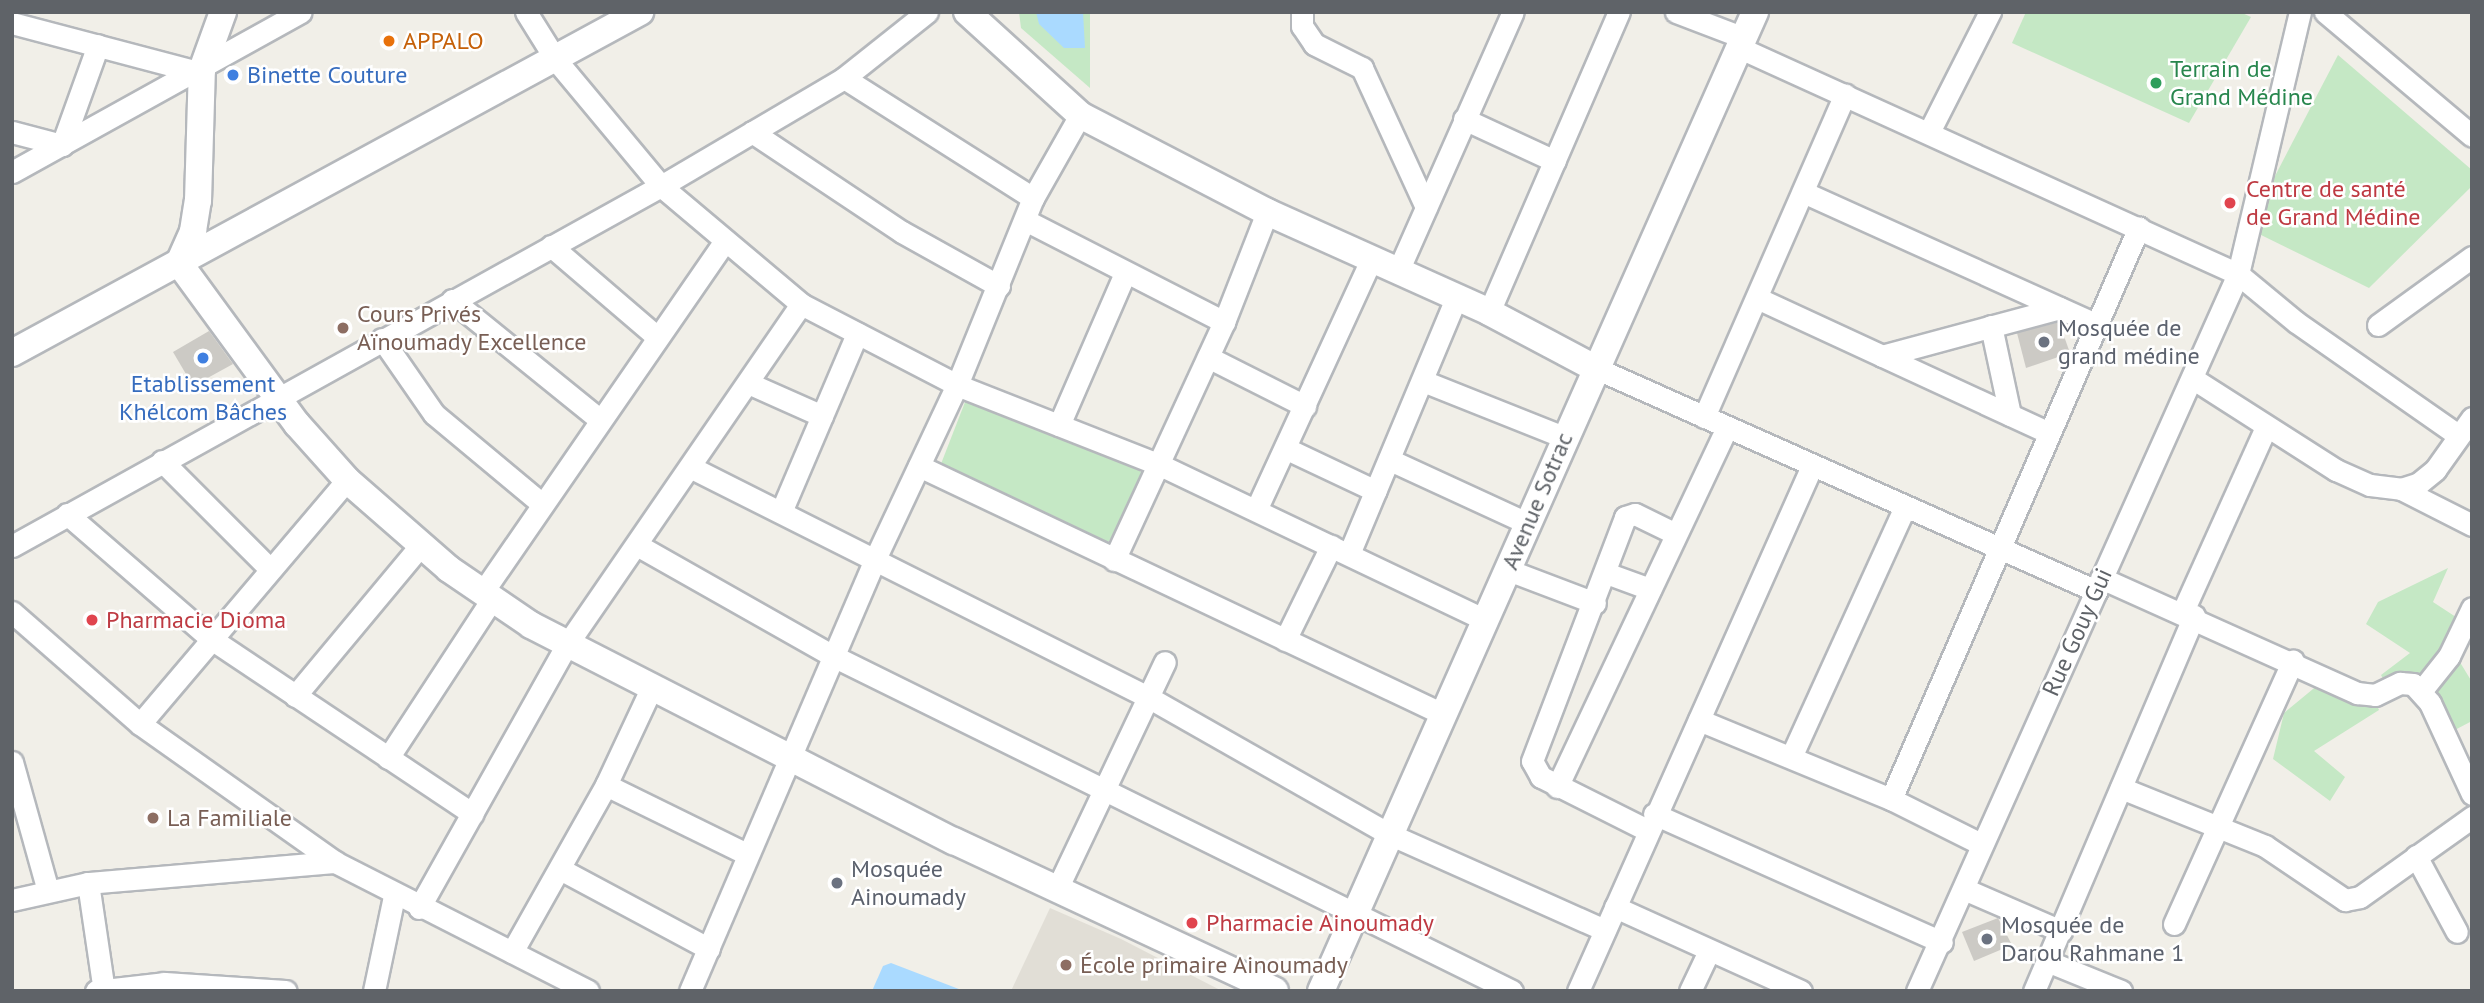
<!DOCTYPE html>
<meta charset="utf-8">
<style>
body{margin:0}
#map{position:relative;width:2484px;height:1003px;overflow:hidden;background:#f1efe8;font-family:"PT Sans",sans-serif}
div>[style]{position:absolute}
.education>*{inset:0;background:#e1ded6}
.green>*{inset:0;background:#c5e8c5}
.water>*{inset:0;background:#aadaff}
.building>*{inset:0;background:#cccac5}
.roads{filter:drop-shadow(2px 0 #b5b8bc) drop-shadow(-2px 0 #b5b8bc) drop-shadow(0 2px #b5b8bc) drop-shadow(0 -2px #b5b8bc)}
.minor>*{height:21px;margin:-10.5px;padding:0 10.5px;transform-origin:10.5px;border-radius:10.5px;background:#fff}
.tertiary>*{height:26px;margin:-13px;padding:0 13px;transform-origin:13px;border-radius:13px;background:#fff}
.dots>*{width:19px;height:19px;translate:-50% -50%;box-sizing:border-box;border:4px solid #fff;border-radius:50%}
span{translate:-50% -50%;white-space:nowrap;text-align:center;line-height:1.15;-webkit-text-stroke:5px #fff;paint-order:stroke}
.food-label{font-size:24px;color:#c56008}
.left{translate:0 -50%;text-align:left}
.leisure-label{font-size:24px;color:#27864d}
.shop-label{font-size:24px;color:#366cbe}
.health-label{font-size:24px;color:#be3a42}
.education-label{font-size:24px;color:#785e54}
.worship-label{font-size:24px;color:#5b616d}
.street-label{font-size:24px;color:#5f6368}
.frame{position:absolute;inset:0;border:14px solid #5f6368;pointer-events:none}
</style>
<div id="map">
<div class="education">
<div style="clip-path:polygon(1050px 908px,1121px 939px,1222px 991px,1011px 991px)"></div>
</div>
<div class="green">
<div style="clip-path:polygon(1019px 12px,1090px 12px,1090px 88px,1021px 28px)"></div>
<div style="clip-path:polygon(2026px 12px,2240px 12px,2251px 17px,2189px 123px,2012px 43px)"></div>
<div style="clip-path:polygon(2338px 55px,2472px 170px,2472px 186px,2369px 288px,2255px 232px,2275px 176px)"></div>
<div style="clip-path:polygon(967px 397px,1134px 462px,1142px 474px,1131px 507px,1107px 544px,939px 469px)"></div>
<div style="clip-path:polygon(2448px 568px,2433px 602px,2462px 621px,2458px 659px,2472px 682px,2472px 721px,2451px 732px,2407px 683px,2387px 686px,2381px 675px,2410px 653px,2366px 624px,2378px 602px)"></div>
<div style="clip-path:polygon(2330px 675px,2373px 696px,2379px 710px,2314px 751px,2345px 777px,2330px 801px,2273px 759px,2284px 713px)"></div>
</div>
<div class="water">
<div style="clip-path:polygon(1036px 12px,1083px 12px,1085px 48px,1064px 48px,1039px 24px)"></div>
<div style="clip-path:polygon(891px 963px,964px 991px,872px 991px,883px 966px)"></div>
</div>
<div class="building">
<div style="clip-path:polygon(2059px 322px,2070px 353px,2026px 368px,2017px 333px)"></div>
<div style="clip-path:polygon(209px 331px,233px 364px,193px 386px,173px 352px)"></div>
<div style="clip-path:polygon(1998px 918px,2012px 945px,1974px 961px,1962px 932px)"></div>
</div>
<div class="roads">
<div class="minor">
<div style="left:526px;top:12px;width:57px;rotate:58deg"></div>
<div style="left:556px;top:60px;width:164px;rotate:50.2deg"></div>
<div style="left:661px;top:186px;width:183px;rotate:40.1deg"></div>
<div style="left:801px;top:304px;width:176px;rotate:27.4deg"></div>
<div style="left:957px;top:385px;width:216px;rotate:21.5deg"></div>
<div style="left:1158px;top:464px;width:362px;rotate:25.5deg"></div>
<div style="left:1302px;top:12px;width:14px;rotate:90deg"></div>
<div style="left:1302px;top:26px;width:22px;rotate:56deg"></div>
<div style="left:1314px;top:44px;width:54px;rotate:26.6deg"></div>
<div style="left:1362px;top:68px;width:153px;rotate:65.3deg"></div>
<div style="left:1676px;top:12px;width:73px;rotate:20.9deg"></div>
<div style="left:2325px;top:12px;width:192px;rotate:40.1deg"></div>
<div style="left:12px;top:23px;width:192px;rotate:14.8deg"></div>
<div style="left:1740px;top:48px;width:547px;rotate:24.41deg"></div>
<div style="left:2238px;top:274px;width:75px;rotate:39.6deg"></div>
<div style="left:2296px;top:322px;width:198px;rotate:34.9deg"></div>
<div style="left:844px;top:78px;width:224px;rotate:32.4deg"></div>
<div style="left:1464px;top:119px;width:100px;rotate:24.8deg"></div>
<div style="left:12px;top:132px;width:52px;rotate:14.6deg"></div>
<div style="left:62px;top:145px;width:106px;rotate:-70.2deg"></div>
<div style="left:752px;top:132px;width:180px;rotate:33.7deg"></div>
<div style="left:902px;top:232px;width:111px;rotate:29.1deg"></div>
<div style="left:1929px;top:132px;width:135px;rotate:-63.1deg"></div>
<div style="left:12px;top:172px;width:330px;rotate:-29deg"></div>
<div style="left:1803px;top:192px;width:321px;rotate:24.3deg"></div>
<div style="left:1025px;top:220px;width:224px;rotate:27.1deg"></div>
<div style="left:551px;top:246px;width:140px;rotate:40.6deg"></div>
<div style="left:1398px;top:271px;width:283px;rotate:-66.1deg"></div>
<div style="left:1757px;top:298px;width:322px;rotate:24.8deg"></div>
<div style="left:452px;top:300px;width:191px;rotate:39deg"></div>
<div style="left:1489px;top:312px;width:327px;rotate:-66.6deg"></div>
<div style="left:2378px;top:325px;width:116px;rotate:-35.9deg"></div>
<div style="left:1991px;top:326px;width:91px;rotate:77.9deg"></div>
<div style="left:382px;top:339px;width:91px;rotate:55.3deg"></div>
<div style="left:434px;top:414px;width:141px;rotate:39.8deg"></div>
<div style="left:1882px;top:356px;width:184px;rotate:-15.1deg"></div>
<div style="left:1208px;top:357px;width:109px;rotate:26.8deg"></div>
<div style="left:1593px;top:367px;width:551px;rotate:24deg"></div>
<div style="left:2192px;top:378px;width:171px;rotate:32.6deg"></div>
<div style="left:2336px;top:470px;width:37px;rotate:24deg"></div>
<div style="left:2370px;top:485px;width:31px;rotate:7deg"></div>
<div style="left:2401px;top:489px;width:80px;rotate:26.9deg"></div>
<div style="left:1423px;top:381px;width:152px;rotate:21.7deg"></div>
<div style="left:748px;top:383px;width:81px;rotate:24deg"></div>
<div style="left:1704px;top:417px;width:352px;rotate:-66.4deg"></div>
<div style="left:1059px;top:425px;width:166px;rotate:-66.5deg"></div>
<div style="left:1287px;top:449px;width:98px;rotate:25.3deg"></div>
<div style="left:1390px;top:460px;width:153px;rotate:24.7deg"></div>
<div style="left:162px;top:461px;width:150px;rotate:45deg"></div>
<div style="left:919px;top:466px;width:580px;rotate:25.33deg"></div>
<div style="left:692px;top:468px;width:510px;rotate:26.67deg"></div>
<div style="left:1148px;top:697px;width:277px;rotate:29.6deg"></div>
<div style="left:1389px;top:834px;width:236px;rotate:24deg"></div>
<div style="left:2401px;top:489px;width:19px;rotate:-18deg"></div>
<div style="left:2419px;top:483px;width:21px;rotate:-39deg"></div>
<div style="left:2435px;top:470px;width:64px;rotate:-54.6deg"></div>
<div style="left:1256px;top:510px;width:275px;rotate:-65.3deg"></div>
<div style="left:781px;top:512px;width:194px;rotate:-66.9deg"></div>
<div style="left:67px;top:514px;width:189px;rotate:40.9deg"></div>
<div style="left:210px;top:638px;width:316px;rotate:33.8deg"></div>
<div style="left:637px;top:545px;width:225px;rotate:29.5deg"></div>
<div style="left:833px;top:656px;width:757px;rotate:26.26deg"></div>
<div style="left:12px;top:546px;width:742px;rotate:-29.02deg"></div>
<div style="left:661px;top:186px;width:212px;rotate:-30.5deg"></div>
<div style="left:844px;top:78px;width:106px;rotate:-38.5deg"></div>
<div style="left:1349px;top:554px;width:277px;rotate:-67.3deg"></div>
<div style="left:1114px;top:560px;width:262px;rotate:-65.2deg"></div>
<div style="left:1224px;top:322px;width:118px;rotate:-68.6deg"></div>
<div style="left:1508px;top:570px;width:93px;rotate:20.8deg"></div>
<div style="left:1606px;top:573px;width:47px;rotate:20deg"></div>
<div style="left:2101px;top:578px;width:281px;rotate:24.2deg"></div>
<div style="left:2357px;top:693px;width:18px;rotate:6deg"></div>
<div style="left:2375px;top:695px;width:28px;rotate:-26deg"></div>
<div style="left:2400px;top:683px;width:13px;rotate:4deg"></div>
<div style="left:2413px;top:684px;width:25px;rotate:48deg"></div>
<div style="left:2430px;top:703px;width:100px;rotate:65.2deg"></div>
<div style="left:482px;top:593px;width:424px;rotate:-55.4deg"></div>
<div style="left:2183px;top:611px;width:200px;rotate:-65.7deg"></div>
<div style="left:12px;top:612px;width:170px;rotate:41.2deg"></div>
<div style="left:140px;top:724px;width:239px;rotate:35.3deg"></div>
<div style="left:335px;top:862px;width:284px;rotate:27deg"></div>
<div style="left:1285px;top:640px;width:105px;rotate:-63.9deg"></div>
<div style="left:2422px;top:690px;width:43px;rotate:-51.5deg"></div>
<div style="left:2449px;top:656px;width:53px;rotate:-64.4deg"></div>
<div style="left:295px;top:696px;width:195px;rotate:-50.2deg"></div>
<div style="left:1699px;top:720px;width:208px;rotate:22.4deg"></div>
<div style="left:1891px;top:799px;width:101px;rotate:26.6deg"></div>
<div style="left:140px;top:724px;width:320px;rotate:-49.7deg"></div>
<div style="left:1791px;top:757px;width:275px;rotate:-65.5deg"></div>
<div style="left:388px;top:758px;width:190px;rotate:-56.8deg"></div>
<div style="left:12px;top:762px;width:134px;rotate:74.4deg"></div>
<div style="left:606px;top:785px;width:157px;rotate:26.1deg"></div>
<div style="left:1557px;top:787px;width:397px;rotate:-64.7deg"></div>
<div style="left:2121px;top:788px;width:155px;rotate:21.9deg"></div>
<div style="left:2265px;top:846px;width:97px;rotate:34deg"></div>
<div style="left:2345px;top:900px;width:15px;rotate:-11deg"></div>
<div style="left:2360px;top:897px;width:138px;rotate:-35.5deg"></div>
<div style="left:1891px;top:799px;width:623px;rotate:-66.56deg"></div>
<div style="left:1654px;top:814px;width:315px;rotate:24deg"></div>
<div style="left:1647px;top:830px;width:119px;rotate:-153.4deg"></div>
<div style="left:1541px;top:777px;width:18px;rotate:-119deg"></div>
<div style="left:1532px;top:761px;width:261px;rotate:-69.1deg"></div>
<div style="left:1625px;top:517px;width:10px;rotate:-17deg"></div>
<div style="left:1635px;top:514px;width:43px;rotate:26deg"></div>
<div style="left:2416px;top:856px;width:86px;rotate:61.7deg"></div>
<div style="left:560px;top:869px;width:169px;rotate:28.2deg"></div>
<div style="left:88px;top:883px;width:109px;rotate:81.6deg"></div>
<div style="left:1057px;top:889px;width:251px;rotate:-64.6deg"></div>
<div style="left:1964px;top:889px;width:106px;rotate:23.4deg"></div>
<div style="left:12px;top:900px;width:78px;rotate:-12.6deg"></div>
<div style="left:88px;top:883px;width:248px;rotate:-4.9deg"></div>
<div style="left:1615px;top:907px;width:204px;rotate:24.3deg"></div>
<div style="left:419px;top:908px;width:300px;rotate:-60.7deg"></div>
<div style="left:566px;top:646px;width:415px;rotate:-55.5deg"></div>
<div style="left:2174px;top:924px;width:289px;rotate:-65.7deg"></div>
<div style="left:512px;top:952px;width:192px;rotate:-60.6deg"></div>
<div style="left:606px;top:785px;width:106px;rotate:-64.9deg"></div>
<div style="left:2047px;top:961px;width:80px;rotate:22.1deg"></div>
<div style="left:96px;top:991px;width:68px;rotate:-6.7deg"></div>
<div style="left:164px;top:983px;width:122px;rotate:3.8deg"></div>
<div style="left:374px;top:991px;width:97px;rotate:-78.1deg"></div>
<div style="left:690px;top:991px;width:470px;rotate:-66.8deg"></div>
<div style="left:875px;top:559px;width:192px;rotate:-64.8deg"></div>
<div style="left:957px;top:385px;width:202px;rotate:-67.9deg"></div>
<div style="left:1033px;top:198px;width:95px;rotate:-60.5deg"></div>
<div style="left:1578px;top:991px;width:575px;rotate:-65.98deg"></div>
<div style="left:1690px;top:991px;width:44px;rotate:-64.6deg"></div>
<div style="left:1917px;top:991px;width:786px;rotate:-65.88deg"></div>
<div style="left:2238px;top:274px;width:269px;rotate:-76.7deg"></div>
<div style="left:2034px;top:991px;width:408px;rotate:-66.9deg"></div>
</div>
<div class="tertiary">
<div style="left:967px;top:12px;width:153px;rotate:42.3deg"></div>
<div style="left:1080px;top:115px;width:211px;rotate:27.4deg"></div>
<div style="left:1267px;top:212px;width:243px;rotate:24.2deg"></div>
<div style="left:1489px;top:312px;width:118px;rotate:27.9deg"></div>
<div style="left:179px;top:263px;width:200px;rotate:53.8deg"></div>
<div style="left:297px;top:424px;width:75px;rotate:48.2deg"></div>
<div style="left:347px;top:480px;width:135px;rotate:41.1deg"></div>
<div style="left:449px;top:569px;width:99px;rotate:34.3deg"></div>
<div style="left:531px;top:625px;width:475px;rotate:27.1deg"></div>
<div style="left:954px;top:841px;width:354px;rotate:25deg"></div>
<div style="left:179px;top:263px;width:35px;rotate:-66deg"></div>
<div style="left:193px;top:231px;width:30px;rotate:-81deg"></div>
<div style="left:198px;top:201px;width:131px;rotate:-88.3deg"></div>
<div style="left:202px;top:70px;width:62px;rotate:-70.1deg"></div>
<div style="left:12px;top:353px;width:715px;rotate:-28.5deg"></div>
<div style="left:1321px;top:991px;width:1071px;rotate:-66.09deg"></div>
</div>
</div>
<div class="dots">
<div style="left:389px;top:41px;background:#e8710a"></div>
<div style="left:233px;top:75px;background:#3f7fe0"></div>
<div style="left:2156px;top:83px;background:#2e9e5b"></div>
<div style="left:2230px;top:203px;background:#e0444e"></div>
<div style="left:343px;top:328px;background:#8d6e63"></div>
<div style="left:2044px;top:342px;background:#6b7280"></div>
<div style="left:203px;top:358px;background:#3f7fe0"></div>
<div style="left:92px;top:620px;background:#e0444e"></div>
<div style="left:153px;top:818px;background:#8d6e63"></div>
<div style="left:837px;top:883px;background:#6b7280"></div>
<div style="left:1192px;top:923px;background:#e0444e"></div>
<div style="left:1987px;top:939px;background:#6b7280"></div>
<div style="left:1066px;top:965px;background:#8d6e63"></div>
</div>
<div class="food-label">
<span class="left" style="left:403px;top:41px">APPALO</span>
</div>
<div class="leisure-label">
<span class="left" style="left:2170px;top:83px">Terrain de<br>Grand Médine</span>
</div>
<div class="shop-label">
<span class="left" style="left:247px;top:75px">Binette Couture</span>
<span style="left:203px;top:398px">Etablissement<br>Khélcom Bâches</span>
</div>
<div class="health-label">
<span class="left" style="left:2246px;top:203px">Centre de santé<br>de Grand Médine</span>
<span class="left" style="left:106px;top:620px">Pharmacie Dioma</span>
<span class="left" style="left:1206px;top:923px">Pharmacie Ainoumady</span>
</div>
<div class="education-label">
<span class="left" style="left:357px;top:328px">Cours Privés<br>Aïnoumady Excellence</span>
<span class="left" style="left:167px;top:818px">La Familiale</span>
<span class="left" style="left:1080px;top:965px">École primaire Ainoumady</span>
</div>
<div class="worship-label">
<span class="left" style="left:2058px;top:342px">Mosquée de<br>grand médine</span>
<span class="left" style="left:851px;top:883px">Mosquée<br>Ainoumady</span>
<span class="left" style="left:2001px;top:939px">Mosquée de<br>Darou Rahmane 1</span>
</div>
<div class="street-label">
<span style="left:1537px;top:501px;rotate:-67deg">Avenue Sotrac</span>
<span style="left:2077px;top:632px;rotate:-66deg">Rue Gouy Gui</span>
</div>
<div class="frame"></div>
</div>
